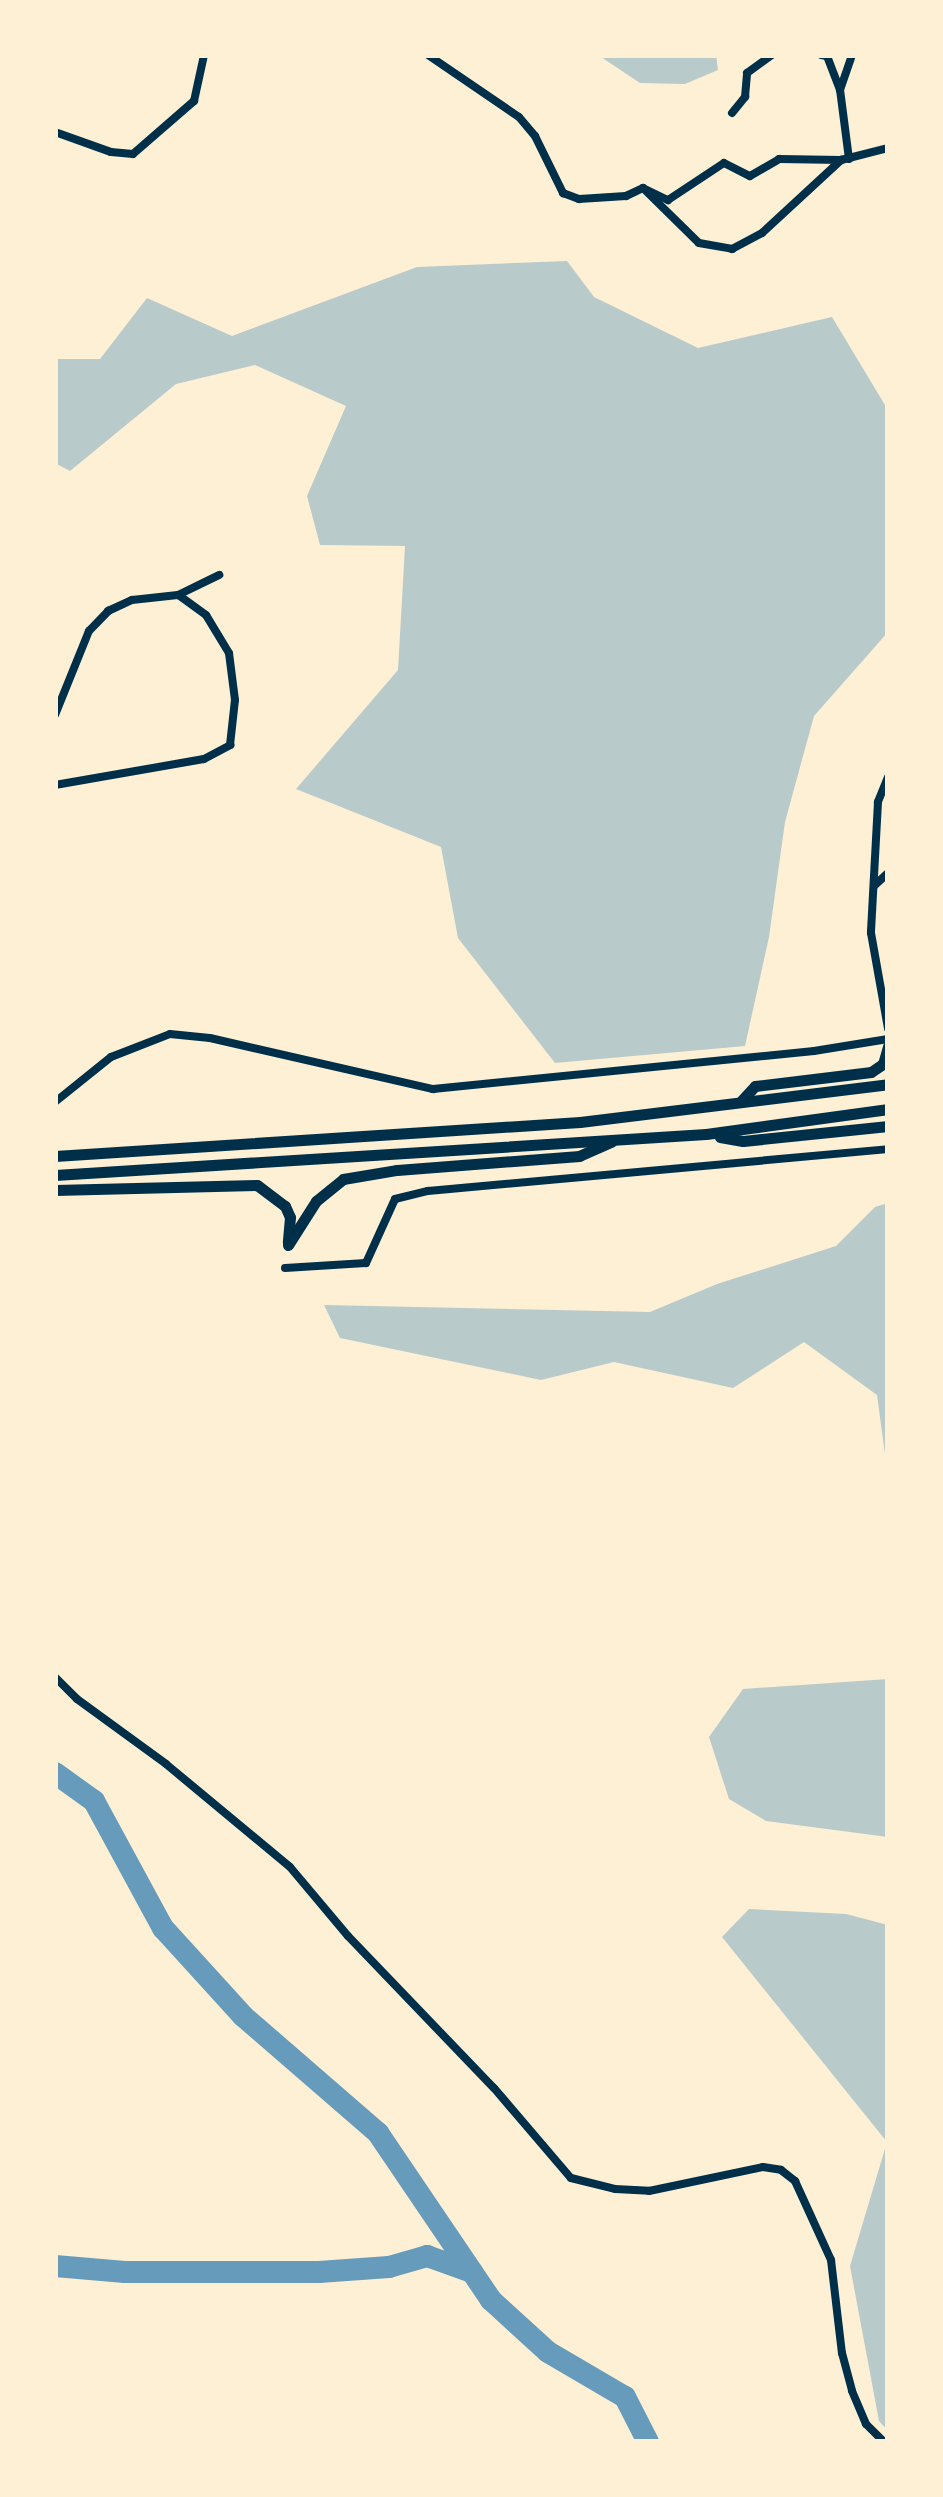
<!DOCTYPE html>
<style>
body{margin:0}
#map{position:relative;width:943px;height:2497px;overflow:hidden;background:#fdf0d5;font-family:"Roboto Condensed",sans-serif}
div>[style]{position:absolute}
.green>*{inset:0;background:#b9caca}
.river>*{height:22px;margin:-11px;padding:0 11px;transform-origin:11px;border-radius:11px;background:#669bbc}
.minor>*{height:8px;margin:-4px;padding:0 4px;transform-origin:4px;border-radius:4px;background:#003049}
.primary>*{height:11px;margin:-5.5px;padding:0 5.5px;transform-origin:5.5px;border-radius:5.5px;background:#003049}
span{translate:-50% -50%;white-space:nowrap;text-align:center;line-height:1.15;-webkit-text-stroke:8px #fdf0d5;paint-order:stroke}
.frame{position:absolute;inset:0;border:58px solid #fdf0d5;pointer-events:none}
</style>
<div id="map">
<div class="green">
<div style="clip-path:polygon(598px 55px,716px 55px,718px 70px,685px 84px,640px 83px)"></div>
<div style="clip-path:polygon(567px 261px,594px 297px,698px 348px,832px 317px,888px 410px,888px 632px,814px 716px,785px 822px,769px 937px,745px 1046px,555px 1063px,458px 938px,441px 847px,296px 789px,398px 670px,405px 546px,320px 545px,307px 496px,346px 406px,255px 365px,176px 384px,70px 471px,55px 463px,55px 359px,100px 359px,147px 298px,232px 336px,417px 267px)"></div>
<div style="clip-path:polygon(888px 1203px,888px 1476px,877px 1395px,804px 1342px,733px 1388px,614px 1362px,541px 1380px,340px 1338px,324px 1305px,650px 1312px,717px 1284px,836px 1246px,875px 1207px)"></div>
<div style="clip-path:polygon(888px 1679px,888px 1837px,766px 1821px,729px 1799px,709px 1737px,743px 1689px)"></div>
<div style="clip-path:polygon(749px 1909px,846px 1914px,888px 1925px,888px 2431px,879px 2421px,850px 2266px,887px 2142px,722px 1937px)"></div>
</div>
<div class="river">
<div style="left:55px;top:1773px;width:48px;rotate:35.7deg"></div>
<div style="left:94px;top:1801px;width:145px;rotate:61.5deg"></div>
<div style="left:163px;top:1928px;width:119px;rotate:47.7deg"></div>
<div style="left:243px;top:2016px;width:179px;rotate:40.9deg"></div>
<div style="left:378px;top:2133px;width:202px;rotate:55.9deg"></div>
<div style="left:491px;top:2300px;width:77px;rotate:42.4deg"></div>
<div style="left:548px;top:2352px;width:89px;rotate:30.3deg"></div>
<div style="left:625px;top:2397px;width:51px;rotate:62.9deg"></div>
<div style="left:55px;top:2266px;width:70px;rotate:4.9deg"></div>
<div style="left:125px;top:2272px;width:194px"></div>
<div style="left:319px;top:2272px;width:70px;rotate:-4.1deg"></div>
<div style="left:389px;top:2267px;width:40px;rotate:-16deg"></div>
<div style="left:427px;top:2256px;width:48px;rotate:19.6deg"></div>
</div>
<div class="minor">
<div style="left:428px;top:55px;width:110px;rotate:34.3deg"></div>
<div style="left:519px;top:117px;width:25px;rotate:50deg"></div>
<div style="left:535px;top:136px;width:64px;rotate:63.8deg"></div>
<div style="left:563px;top:193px;width:17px;rotate:21deg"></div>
<div style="left:579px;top:199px;width:47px;rotate:-3.7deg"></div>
<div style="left:626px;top:196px;width:19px;rotate:-25deg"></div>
<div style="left:643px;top:188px;width:28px;rotate:26deg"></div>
<div style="left:668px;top:200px;width:67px;rotate:-33.5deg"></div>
<div style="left:724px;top:163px;width:29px;rotate:27deg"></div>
<div style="left:750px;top:176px;width:34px;rotate:-30deg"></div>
<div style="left:779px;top:159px;width:62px;rotate:0.9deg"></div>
<div style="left:841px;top:160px;width:49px;rotate:-14.3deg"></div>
<div style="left:821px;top:55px;width:6px;rotate:9deg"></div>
<div style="left:827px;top:56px;width:36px;rotate:69deg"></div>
<div style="left:732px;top:113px;width:21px;rotate:-51deg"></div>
<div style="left:745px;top:97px;width:24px;rotate:-85deg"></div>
<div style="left:747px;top:73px;width:31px;rotate:-36deg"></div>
<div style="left:55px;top:132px;width:59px;rotate:19.7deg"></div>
<div style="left:111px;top:152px;width:22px;rotate:5deg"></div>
<div style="left:133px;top:154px;width:81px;rotate:-41deg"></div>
<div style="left:194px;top:101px;width:47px;rotate:-77.7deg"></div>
<div style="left:849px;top:159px;width:70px;rotate:-97.4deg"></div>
<div style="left:840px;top:90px;width:37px;rotate:-71deg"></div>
<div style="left:646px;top:191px;width:74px;rotate:44.5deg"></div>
<div style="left:699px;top:243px;width:34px;rotate:10deg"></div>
<div style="left:732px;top:249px;width:34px;rotate:-28deg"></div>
<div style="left:762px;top:233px;width:108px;rotate:-42.7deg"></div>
<div style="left:55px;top:715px;width:91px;rotate:-68deg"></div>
<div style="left:89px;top:631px;width:28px;rotate:-46deg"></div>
<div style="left:108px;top:611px;width:26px;rotate:-25deg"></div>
<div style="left:132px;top:600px;width:46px;rotate:-6.2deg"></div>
<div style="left:178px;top:595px;width:46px;rotate:-26deg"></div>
<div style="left:888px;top:777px;width:27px;rotate:112deg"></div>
<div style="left:878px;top:802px;width:131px;rotate:93.1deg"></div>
<div style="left:871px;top:933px;width:97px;rotate:79.9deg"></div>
<div style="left:55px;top:785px;width:151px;rotate:-9.9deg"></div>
<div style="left:204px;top:759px;width:30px;rotate:-28deg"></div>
<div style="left:230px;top:745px;width:45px;rotate:-83.7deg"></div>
<div style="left:235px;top:700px;width:47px;rotate:-97.3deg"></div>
<div style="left:229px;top:653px;width:44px;rotate:-121.2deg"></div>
<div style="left:206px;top:615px;width:34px;rotate:-144deg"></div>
<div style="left:875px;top:885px;width:18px;rotate:-43deg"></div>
<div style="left:55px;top:1102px;width:72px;rotate:-38.8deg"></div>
<div style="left:111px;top:1057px;width:63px;rotate:-21.3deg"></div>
<div style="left:170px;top:1034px;width:40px;rotate:5.7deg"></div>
<div style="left:210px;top:1038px;width:229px;rotate:12.9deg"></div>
<div style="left:433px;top:1089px;width:383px;rotate:-5.7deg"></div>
<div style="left:814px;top:1051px;width:75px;rotate:-9.2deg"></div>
<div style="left:285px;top:1268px;width:81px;rotate:-3.5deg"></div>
<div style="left:366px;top:1263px;width:70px;rotate:-65.6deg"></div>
<div style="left:395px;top:1199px;width:34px;rotate:-14deg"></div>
<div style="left:428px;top:1191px;width:462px;rotate:-5.2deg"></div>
<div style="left:55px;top:1677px;width:31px;rotate:45deg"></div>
<div style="left:77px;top:1699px;width:110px;rotate:36.1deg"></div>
<div style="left:166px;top:1764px;width:161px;rotate:39.7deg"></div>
<div style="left:290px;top:1867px;width:90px;rotate:50deg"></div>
<div style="left:348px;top:1936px;width:211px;rotate:46.2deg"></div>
<div style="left:494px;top:2088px;width:118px;rotate:49.5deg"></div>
<div style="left:571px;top:2178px;width:45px;rotate:14deg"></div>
<div style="left:615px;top:2189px;width:34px;rotate:3deg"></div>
<div style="left:649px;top:2191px;width:116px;rotate:-11.9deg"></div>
<div style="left:763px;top:2167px;width:18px;rotate:9deg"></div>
<div style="left:781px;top:2170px;width:18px;rotate:38deg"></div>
<div style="left:795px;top:2181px;width:87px;rotate:65.5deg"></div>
<div style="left:831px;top:2260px;width:94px;rotate:83.3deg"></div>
<div style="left:842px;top:2353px;width:39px;rotate:75deg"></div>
<div style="left:852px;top:2391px;width:36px;rotate:67deg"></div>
<div style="left:866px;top:2424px;width:25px;rotate:45deg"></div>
</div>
<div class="primary">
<div style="left:742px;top:1100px;width:19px;rotate:-47deg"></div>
<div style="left:755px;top:1086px;width:117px;rotate:-6.9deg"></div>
<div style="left:871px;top:1072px;width:14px;rotate:-34deg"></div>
<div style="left:883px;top:1064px;width:19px;rotate:-74deg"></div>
<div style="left:720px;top:1137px;width:23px;rotate:10deg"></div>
<div style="left:743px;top:1141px;width:146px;rotate:-5.9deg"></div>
<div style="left:55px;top:1156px;width:526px;rotate:-3.71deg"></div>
<div style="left:580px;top:1122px;width:310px;rotate:-7deg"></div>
<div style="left:55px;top:1175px;width:652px;rotate:-3.6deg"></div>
<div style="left:706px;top:1134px;width:184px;rotate:-7.8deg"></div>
<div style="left:55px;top:1190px;width:202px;rotate:-1.4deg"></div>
<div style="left:257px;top:1185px;width:35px;rotate:37deg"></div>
<div style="left:285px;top:1206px;width:12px;rotate:66deg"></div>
<div style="left:290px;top:1217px;width:25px;rotate:95deg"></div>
<div style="left:288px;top:1245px;width:52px;rotate:-57.5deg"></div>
<div style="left:316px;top:1201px;width:35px;rotate:-39deg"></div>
<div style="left:343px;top:1179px;width:55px;rotate:-9.5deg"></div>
<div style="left:397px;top:1170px;width:183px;rotate:-4.4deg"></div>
<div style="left:579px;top:1156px;width:36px;rotate:-24deg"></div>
</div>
<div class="frame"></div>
</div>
